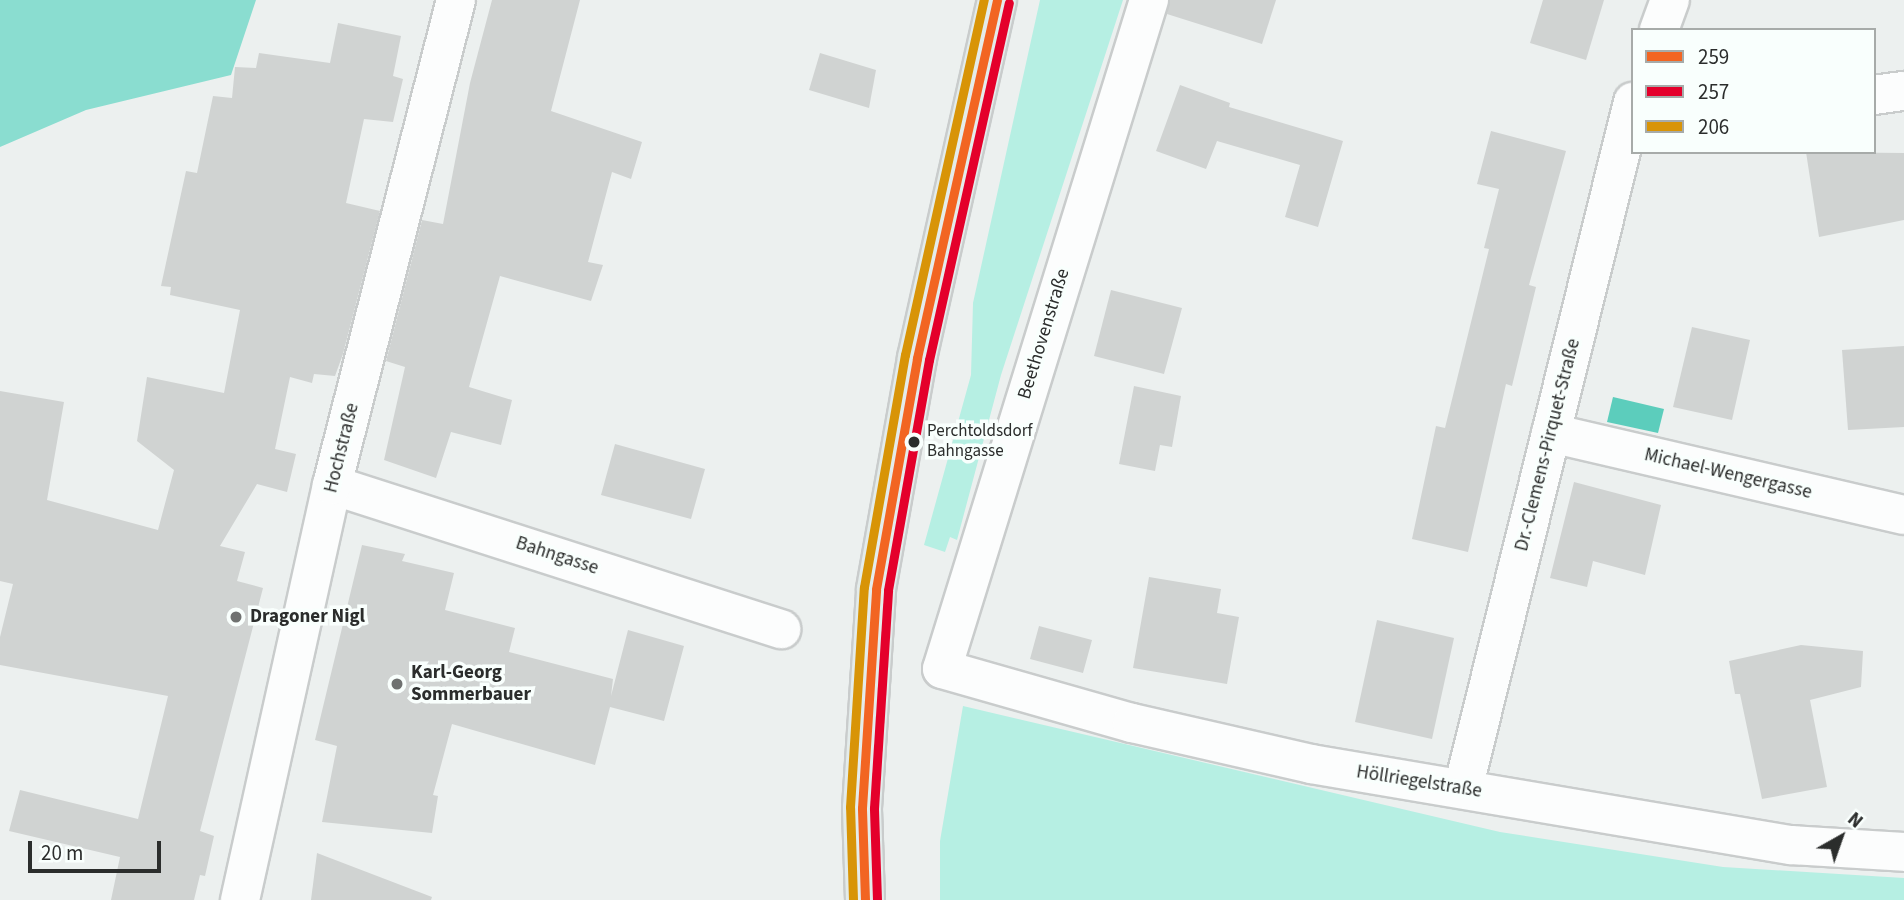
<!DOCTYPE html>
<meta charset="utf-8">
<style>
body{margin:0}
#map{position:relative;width:1904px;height:900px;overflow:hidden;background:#ecf0ef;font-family:"Source Sans 3",sans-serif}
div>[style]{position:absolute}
.green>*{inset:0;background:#b6efe3}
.forest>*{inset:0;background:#8addd0}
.water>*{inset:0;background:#5ccdbc}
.building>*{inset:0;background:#d0d3d2}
.roads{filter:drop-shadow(2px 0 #c9cccc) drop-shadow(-2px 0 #c9cccc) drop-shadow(0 2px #c9cccc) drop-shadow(0 -2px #c9cccc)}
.minor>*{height:38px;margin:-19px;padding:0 19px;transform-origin:19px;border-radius:19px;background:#fcfdfd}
.secondary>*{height:38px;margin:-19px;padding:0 19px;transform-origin:19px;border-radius:19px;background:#fcfdfd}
.primary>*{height:38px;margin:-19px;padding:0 19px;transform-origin:19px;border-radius:19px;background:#e4eceb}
.bus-1>*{height:9px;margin:-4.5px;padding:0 4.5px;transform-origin:4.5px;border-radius:4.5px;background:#f26522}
.bus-2>*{height:9px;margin:-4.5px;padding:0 4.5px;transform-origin:4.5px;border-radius:4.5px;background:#e4002b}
.bus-3>*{height:9px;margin:-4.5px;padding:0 4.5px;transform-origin:4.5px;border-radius:4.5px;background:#d89407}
.dots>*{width:19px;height:19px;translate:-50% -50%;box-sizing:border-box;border:4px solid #f9fffd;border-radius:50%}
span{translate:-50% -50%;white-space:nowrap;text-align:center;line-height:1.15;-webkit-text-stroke:7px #f9fffd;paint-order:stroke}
.bus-label{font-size:17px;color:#2b2d2c}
.left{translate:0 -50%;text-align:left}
.street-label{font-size:19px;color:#2b2d2c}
.poi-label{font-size:19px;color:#2b2d2c;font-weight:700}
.legend{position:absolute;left:1631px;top:28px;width:245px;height:126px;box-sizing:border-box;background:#f9fffd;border:2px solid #a7aba9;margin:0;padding:9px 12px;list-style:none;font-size:21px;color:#2b2d2c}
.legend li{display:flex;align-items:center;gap:14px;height:35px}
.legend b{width:35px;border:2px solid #a7aba9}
.north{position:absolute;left:1806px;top:802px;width:70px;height:70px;-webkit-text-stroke:5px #f9fffd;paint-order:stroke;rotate:40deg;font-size:19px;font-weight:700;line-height:28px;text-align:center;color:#2b2d2c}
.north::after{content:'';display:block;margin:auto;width:24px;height:32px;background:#2b2d2c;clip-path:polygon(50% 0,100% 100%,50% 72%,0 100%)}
.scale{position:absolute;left:28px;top:841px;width:133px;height:32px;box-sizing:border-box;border:4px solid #2b2d2c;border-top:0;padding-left:9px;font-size:21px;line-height:24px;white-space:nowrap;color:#2b2d2c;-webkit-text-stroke:5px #f9fffd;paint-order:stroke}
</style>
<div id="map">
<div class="green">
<div style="clip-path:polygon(1040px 0,1123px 0,1001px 375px,957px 540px,950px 537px,945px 552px,924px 545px,971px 375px,973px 303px)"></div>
<div style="clip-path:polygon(963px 706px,1500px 832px,1723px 867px,1904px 878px,1904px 900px,940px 900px,940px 841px)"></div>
</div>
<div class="forest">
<div style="clip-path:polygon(0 0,256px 0,231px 75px,86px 110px,0 147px)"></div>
</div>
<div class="water">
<div style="clip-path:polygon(1613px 397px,1664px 409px,1658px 433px,1607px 422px)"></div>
</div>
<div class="building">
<div style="clip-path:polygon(492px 0,580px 0,551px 111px,642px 142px,631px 179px,612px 172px,588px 262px,603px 265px,591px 301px,500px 276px,469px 387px,512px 400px,501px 445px,451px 432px,436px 478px,384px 460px,405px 367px,386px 361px,422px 220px,443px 224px,470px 83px)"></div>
<div style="clip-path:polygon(1170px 0,1276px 0,1262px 44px,1167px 14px)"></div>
<div style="clip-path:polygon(1543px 0,1604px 0,1586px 60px,1530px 43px)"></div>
<div style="clip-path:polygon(338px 23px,401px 36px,393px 76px,403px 79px,393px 122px,364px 119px,346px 203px,380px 211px,343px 354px,335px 376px,314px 374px,312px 383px,290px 377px,275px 449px,296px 454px,287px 492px,257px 484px,220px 546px,245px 552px,237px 581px,263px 588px,200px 831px,214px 836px,205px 876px,200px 875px,194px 900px,111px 900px,120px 857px,9px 831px,20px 790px,138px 819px,168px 696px,0 665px,0 637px,13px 584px,0 581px,0 391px,64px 402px,47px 500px,158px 530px,174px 470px,137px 441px,147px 377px,224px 393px,240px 310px,170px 295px,171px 287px,161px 286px,186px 171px,197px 173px,213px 96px,232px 98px,235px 67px,256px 68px,259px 53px,330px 63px)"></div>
<div style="clip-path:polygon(820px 53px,876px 70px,869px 108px,809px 90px)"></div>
<div style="clip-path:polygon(1180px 85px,1230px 103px,1229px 107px,1343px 141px,1318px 227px,1285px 217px,1300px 165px,1217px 141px,1206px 169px,1156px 151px)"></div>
<div style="clip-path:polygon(1491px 131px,1566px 151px,1529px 285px,1536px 287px,1512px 386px,1506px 384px,1468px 552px,1412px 539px,1436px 426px,1445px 428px,1489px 249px,1484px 248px,1499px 189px,1477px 184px)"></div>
<div style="clip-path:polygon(1806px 152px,1904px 153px,1904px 220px,1819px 237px)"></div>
<div style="clip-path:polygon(1111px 290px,1182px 308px,1164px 374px,1094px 356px)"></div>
<div style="clip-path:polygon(1692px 327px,1750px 340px,1732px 420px,1673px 407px)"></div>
<div style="clip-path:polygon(1904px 346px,1904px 427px,1848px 430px,1842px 350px)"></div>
<div style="clip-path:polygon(1134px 386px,1181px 396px,1172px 447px,1160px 445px,1155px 471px,1119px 464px)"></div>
<div style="clip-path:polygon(615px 444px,705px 469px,691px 519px,601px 495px)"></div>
<div style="clip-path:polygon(1574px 482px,1661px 505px,1645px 575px,1593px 561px,1587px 587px,1550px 578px)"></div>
<div style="clip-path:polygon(362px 545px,405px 554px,402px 561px,454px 573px,445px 610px,515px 628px,509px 652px,613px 679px,611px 696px,628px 630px,684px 646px,664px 721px,610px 707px,595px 765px,452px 724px,433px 795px,438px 796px,432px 833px,322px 822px,337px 746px,315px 740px)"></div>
<div style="clip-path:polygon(1149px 577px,1221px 589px,1217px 613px,1239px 617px,1227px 684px,1133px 668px)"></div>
<div style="clip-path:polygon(1377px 620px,1454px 638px,1432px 739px,1355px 722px)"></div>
<div style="clip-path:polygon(1039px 626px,1092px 640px,1083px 673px,1030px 659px)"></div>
<div style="clip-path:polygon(1801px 645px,1863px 651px,1861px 687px,1810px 700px,1827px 787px,1762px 799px,1740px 694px,1735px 694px,1729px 661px)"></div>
<div style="clip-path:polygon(317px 853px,432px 897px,431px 900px,311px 900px)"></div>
</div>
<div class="roads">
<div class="minor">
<div style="left:1149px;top:0;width:700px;rotate:107.19deg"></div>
<div style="left:942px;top:669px;width:198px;rotate:15.9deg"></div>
<div style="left:1132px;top:723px;width:184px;rotate:12.9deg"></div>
<div style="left:1311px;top:764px;width:487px;rotate:9.6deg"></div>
<div style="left:1791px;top:845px;width:113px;rotate:3.5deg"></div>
<div style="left:1659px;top:30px;width:32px;rotate:-70deg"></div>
<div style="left:1874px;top:95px;width:30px;rotate:-8deg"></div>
<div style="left:1551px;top:433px;width:362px;rotate:13.1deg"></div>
<div style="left:332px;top:485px;width:472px;rotate:17.8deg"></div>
<div style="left:1463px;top:789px;width:708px;rotate:-76.1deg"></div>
</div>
<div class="secondary">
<div style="left:240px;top:900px;width:425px;rotate:-77.5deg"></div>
<div style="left:332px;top:485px;width:501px;rotate:-75.66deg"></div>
</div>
<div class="primary">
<div style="left:865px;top:900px;width:92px;rotate:-91.9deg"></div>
<div style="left:862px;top:808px;width:219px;rotate:-86.3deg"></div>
<div style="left:876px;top:589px;width:235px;rotate:-79.9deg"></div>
<div style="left:917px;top:358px;width:367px;rotate:-77.4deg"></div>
</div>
</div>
<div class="bus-1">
<div style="left:865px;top:900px;width:92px;rotate:-91.9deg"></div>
<div style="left:862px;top:808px;width:219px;rotate:-86.3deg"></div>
<div style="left:876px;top:589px;width:235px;rotate:-79.9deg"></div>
<div style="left:917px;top:358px;width:367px;rotate:-77.4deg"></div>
</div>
<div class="bus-2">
<div style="left:877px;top:900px;width:92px;rotate:-91.9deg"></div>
<div style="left:874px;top:808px;width:218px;rotate:-86.3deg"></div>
<div style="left:888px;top:590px;width:234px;rotate:-79.9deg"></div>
<div style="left:929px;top:360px;width:366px;rotate:-77.4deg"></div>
</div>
<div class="bus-3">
<div style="left:853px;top:900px;width:93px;rotate:-91.8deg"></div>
<div style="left:850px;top:807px;width:220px;rotate:-86.4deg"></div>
<div style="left:864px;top:587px;width:236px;rotate:-80deg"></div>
<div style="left:905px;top:355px;width:364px;rotate:-77.5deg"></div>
</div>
<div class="dots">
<div style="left:914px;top:442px;background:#2b2d2c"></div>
<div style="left:236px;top:617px;background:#6f7170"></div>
<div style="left:397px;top:684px;background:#6f7170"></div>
</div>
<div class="bus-label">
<span class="left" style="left:927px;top:442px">Perchtoldsdorf<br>Bahngasse</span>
</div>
<div class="street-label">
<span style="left:1044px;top:334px;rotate:-73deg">Beethovenstraße</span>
<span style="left:1548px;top:445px;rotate:-76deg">Dr.-Clemens-Pirquet-Straße</span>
<span style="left:342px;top:448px;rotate:-76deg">Hochstraße</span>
<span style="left:1728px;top:474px;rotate:13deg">Michael-Wengergasse</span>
<span style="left:557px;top:556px;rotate:18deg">Bahngasse</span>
<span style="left:1419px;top:782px;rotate:9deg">Höllriegelstraße</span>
</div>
<div class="poi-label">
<span class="left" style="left:250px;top:617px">Dragoner Nigl</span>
<span class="left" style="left:411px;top:684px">Karl-Georg<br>Sommerbauer</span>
</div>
<ul class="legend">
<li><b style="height:9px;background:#f26522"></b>259</li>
<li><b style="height:9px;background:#e4002b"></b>257</li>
<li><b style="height:9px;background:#d89407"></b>206</li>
</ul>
<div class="north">N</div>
<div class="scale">20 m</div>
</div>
